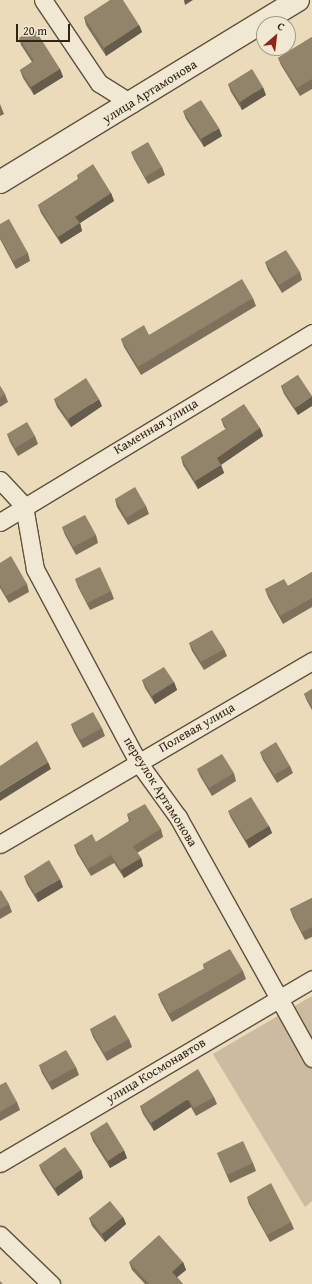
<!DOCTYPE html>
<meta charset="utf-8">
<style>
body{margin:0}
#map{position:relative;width:312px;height:1284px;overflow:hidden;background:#eadbbb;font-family:"Gentium Book Plus",serif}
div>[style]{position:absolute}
.green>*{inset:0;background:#cbbc9f}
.roads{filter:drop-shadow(1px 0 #60513e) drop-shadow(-1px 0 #60513e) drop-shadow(0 1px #60513e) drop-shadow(0 -1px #60513e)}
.minor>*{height:17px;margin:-8.5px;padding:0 8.5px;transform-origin:8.5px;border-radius:8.5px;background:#f1e8d3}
.tertiary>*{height:22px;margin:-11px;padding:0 11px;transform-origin:11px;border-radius:11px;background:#f1e8d3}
.wall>*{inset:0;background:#7e715c}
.shaded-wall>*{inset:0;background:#665c4b}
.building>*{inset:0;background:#92836b}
span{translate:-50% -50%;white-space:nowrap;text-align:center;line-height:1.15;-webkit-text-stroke:3px #f1e8d3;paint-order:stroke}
.street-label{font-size:13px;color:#322314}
.north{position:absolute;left:256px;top:16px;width:40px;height:40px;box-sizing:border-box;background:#f1e8d3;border:1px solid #a59987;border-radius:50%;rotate:28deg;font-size:11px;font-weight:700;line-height:16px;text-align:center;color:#322314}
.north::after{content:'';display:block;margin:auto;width:14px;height:18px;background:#8f2418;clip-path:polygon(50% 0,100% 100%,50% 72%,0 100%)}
.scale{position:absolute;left:16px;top:24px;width:54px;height:18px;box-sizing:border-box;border:2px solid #322314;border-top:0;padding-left:5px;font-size:12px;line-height:14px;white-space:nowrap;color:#322314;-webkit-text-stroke:3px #f1e8d3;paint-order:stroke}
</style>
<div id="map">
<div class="green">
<div style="clip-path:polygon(312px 996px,312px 1201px,305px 1207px,213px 1054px)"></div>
</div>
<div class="roads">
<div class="minor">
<div style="left:43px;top:0;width:100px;rotate:56deg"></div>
<div style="left:99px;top:83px;width:39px;rotate:32deg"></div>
<div style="left:0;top:480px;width:35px;rotate:47deg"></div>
<div style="left:24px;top:506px;width:64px;rotate:80.1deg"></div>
<div style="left:35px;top:569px;width:219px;rotate:61.9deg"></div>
<div style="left:138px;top:762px;width:68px;rotate:54deg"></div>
<div style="left:178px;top:817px;width:276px;rotate:60.9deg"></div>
<div style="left:0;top:522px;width:365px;rotate:-31.2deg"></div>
<div style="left:0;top:844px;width:362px;rotate:-30.4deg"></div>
<div style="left:0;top:1163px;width:362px;rotate:-30.5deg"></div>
<div style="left:0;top:1235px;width:71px;rotate:43.9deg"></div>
</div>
<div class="tertiary">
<div style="left:0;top:182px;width:349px;rotate:-31.4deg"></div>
</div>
</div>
<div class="wall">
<div style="clip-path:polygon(84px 17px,139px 25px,142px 32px,106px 56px,86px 25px)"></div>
<div style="clip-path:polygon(312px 37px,312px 89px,300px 96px,281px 65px,278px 58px)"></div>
<div style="clip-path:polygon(19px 38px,60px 69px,63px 77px,34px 95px,23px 78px,20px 70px,32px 62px,21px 45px)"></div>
<div style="clip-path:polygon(228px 84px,266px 95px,242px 110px,231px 92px)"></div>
<div style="clip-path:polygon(0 104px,4px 114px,0 116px)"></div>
<div style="clip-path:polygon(183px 111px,222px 136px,204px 147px,186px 119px)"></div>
<div style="clip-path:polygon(131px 152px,162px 167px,165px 175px,148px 184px,134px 159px)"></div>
<div style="clip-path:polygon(77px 175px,111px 193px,114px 201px,80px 223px,82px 231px,61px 244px,41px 213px,38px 205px,78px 179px)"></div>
<div style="clip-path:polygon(0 224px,28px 253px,30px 261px,16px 269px,0 239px)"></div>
<div style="clip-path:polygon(265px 262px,300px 272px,302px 280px,282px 293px,268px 270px)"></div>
<div style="clip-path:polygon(253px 298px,256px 306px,141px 375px,124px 347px,121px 339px,149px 335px)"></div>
<div style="clip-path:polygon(298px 375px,298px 415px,284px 394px,281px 386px)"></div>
<div style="clip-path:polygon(0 386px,5px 394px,8px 402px,0 407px)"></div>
<div style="clip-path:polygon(54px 399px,102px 406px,71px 427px,57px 407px)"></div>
<div style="clip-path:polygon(221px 419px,260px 428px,263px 436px,221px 465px,224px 473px,198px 489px,183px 465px,181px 457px,226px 429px,224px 427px)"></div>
<div style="clip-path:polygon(7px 434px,35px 436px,38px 444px,18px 456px,10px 442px)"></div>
<div style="clip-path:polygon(115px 499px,146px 506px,149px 514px,128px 525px,117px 507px)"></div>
<div style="clip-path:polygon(62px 527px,96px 535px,98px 543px,76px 555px,65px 535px)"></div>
<div style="clip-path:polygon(0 563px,27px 584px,29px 592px,9px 603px,0 588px)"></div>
<div style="clip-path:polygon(312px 572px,312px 607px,283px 624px,268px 597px,265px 589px,288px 586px)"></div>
<div style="clip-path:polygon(75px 579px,111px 591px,114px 599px,90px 610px,78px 587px)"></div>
<div style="clip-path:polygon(189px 643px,224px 649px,227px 656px,204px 670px,192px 651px)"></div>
<div style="clip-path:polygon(142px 680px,174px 682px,177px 690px,155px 704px,145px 688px)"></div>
<div style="clip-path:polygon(312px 689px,312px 710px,307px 701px,304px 694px)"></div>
<div style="clip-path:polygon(71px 724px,102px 728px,105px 736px,83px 748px,74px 732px)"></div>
<div style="clip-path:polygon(260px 752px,290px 766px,293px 773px,277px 783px,263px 760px)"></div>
<div style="clip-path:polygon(197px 769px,234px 773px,236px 781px,212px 796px,200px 776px)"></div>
<div style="clip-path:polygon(228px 811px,269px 826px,272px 833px,249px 848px,231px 818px)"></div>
<div style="clip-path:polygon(127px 814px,161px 829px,163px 837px,137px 853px,141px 858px,143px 866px,124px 878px,114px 863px,91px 876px,77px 853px,74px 845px,96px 842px,129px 821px)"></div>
<div style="clip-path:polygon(24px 876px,63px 887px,38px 902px,27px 884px)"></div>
<div style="clip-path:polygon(0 891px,9px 904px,12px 912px,0 919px)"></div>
<div style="clip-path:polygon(312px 898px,312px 937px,305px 940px,293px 917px,290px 909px)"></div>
<div style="clip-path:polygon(203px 964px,243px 971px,246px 979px,172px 1022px,161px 1002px,158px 994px,204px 969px)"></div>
<div style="clip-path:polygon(90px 1029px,129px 1039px,132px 1047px,107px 1061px,93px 1037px)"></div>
<div style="clip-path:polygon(39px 1065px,76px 1067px,79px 1075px,52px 1090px,42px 1073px)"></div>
<div style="clip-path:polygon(0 1085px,17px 1102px,20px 1110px,0 1121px)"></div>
<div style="clip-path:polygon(214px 1097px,217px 1104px,196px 1116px,191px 1107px,154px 1131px,143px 1114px,140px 1106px)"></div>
<div style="clip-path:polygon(90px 1133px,127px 1158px,110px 1168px,93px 1141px)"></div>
<div style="clip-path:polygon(217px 1153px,253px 1163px,256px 1171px,230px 1183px,220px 1160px)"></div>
<div style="clip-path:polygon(39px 1165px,81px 1170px,83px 1178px,58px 1196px,42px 1172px)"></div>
<div style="clip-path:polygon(247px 1197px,291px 1222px,294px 1229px,270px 1242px,249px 1204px)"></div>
<div style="clip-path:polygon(123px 1217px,126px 1224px,105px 1242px,92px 1226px,89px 1218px)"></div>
<div style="clip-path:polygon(129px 1262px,183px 1262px,186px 1270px,177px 1277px,183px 1284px,145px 1284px,132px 1270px)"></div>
</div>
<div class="shaded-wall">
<div style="clip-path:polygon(184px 0,193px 0,185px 5px)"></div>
<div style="clip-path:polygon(139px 25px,142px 32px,106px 56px,104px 48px)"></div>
<div style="clip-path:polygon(60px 69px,63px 77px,34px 95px,31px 87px)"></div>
<div style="clip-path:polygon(263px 87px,266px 95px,242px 110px,240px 102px)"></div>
<div style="clip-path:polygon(219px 128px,222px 136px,204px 147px,201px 139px)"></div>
<div style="clip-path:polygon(111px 193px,114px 201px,80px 223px,82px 231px,61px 244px,58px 237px,75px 217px)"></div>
<div style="clip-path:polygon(312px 396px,312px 406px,298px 415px,295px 408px)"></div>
<div style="clip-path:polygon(99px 399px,102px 406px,71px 427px,68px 419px)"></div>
<div style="clip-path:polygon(260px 428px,263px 436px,219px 466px,217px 458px)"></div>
<div style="clip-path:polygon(221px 465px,224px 473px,198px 489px,195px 481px)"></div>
<div style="clip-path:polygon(174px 682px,177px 690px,155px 704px,152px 696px)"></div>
<div style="clip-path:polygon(48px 762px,51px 769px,0 801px,0 792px)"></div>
<div style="clip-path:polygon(269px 826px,272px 833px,249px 848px,246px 840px)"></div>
<div style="clip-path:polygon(141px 858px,143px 866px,124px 878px,121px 870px)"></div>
<div style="clip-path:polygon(60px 879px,63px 887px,38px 902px,35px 894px)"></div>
<div style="clip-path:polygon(188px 1099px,191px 1107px,154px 1131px,151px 1123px)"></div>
<div style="clip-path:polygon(124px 1150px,127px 1158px,110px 1168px,108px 1161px)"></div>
<div style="clip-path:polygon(81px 1170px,83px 1178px,58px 1196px,55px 1188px)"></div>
<div style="clip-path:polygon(123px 1217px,126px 1224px,105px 1242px,102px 1234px)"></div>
<div style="clip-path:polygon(183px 1262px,186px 1270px,175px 1279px,172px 1272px)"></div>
</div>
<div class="building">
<div style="clip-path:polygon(110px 0,123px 0,139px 25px,104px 48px,84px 17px)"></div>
<div style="clip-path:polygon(34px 28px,60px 69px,31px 87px,20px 70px,34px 61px,19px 38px)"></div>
<div style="clip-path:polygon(312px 37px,312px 79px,297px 88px,278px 58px)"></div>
<div style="clip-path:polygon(252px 69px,263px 87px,240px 102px,228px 84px)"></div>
<div style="clip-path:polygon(201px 100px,219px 128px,201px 139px,183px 111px)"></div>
<div style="clip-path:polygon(148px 142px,162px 167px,145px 177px,131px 152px)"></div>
<div style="clip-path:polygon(93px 164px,111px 193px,75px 217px,80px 223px,58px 237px,38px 205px,79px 179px,77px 175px)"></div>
<div style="clip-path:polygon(9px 219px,28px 253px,13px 261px,0 237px,0 224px)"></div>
<div style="clip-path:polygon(286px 250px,300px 272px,279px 285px,265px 262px)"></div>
<div style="clip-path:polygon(242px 279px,253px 298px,138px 367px,121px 339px,144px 325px,149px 335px)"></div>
<div style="clip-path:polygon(298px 375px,312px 396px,295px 408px,281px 386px)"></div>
<div style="clip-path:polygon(86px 378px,99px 399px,68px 419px,54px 399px)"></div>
<div style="clip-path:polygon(0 386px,5px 394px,0 398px)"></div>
<div style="clip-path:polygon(244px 404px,260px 428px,217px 458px,221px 465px,195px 481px,181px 457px,227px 428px,221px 419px)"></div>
<div style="clip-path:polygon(27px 422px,35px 436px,15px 448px,7px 434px)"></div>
<div style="clip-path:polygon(135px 487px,146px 506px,126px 518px,115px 499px)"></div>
<div style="clip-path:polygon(85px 515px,96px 535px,73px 547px,62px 527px)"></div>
<div style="clip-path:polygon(11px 556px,27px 584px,6px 596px,0 585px,0 563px)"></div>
<div style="clip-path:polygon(100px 567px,111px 591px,87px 603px,75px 579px)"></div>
<div style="clip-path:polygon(312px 572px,312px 598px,280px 616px,265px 589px,284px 579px,288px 586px)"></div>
<div style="clip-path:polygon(212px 630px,224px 649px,201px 662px,189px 643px)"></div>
<div style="clip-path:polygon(164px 667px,174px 682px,152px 696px,142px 680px)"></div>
<div style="clip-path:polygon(312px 689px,312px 707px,304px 694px)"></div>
<div style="clip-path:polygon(93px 712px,102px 728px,80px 740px,71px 724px)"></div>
<div style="clip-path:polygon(37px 741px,48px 762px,0 792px,0 766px)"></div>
<div style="clip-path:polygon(276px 742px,290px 766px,274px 775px,260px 752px)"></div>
<div style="clip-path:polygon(222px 754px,234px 773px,209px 788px,197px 769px)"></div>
<div style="clip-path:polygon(251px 797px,269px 826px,246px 840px,228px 811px)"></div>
<div style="clip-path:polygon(145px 804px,161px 829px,133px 846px,141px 858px,121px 870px,111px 855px,88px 869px,74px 845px,92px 834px,96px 842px,131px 820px,127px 814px)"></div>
<div style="clip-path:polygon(49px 860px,60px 879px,35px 894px,24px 876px)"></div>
<div style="clip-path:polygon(1px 890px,9px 904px,0 909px,0 891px)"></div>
<div style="clip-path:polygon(312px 898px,312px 927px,302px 932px,290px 909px)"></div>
<div style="clip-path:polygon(230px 949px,243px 971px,169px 1014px,158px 994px,205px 968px,203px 964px)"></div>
<div style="clip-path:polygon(115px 1015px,129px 1039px,104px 1053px,90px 1029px)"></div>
<div style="clip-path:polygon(66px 1050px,76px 1067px,49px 1082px,39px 1065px)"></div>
<div style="clip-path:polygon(198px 1069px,214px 1097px,194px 1108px,188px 1099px,151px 1123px,140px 1106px)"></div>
<div style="clip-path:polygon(6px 1082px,17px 1102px,0 1112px,0 1085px)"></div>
<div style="clip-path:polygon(107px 1122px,124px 1150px,108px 1161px,90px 1133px)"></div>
<div style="clip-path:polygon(243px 1141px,253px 1163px,227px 1175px,217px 1153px)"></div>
<div style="clip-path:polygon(65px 1147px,81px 1170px,55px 1188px,39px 1165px)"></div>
<div style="clip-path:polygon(271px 1183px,291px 1222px,267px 1235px,247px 1197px)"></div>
<div style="clip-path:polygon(110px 1201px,123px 1217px,102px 1234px,89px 1218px)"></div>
<div style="clip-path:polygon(159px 1235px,183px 1262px,172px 1272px,183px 1284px,149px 1284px,129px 1262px)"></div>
<div style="clip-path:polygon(0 1281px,3px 1284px,0 1284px)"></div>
</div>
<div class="street-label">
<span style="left:150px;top:92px;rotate:-32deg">улица Артамонова</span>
<span style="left:156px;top:427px;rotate:-31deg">Каменная улица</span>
<span style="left:197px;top:728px;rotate:-30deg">Полевая улица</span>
<span style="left:160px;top:792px;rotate:58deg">переулок Артамонова</span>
<span style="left:156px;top:1071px;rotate:-31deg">улица Космонавтов</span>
</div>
<div class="north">С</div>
<div class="scale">20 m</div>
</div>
